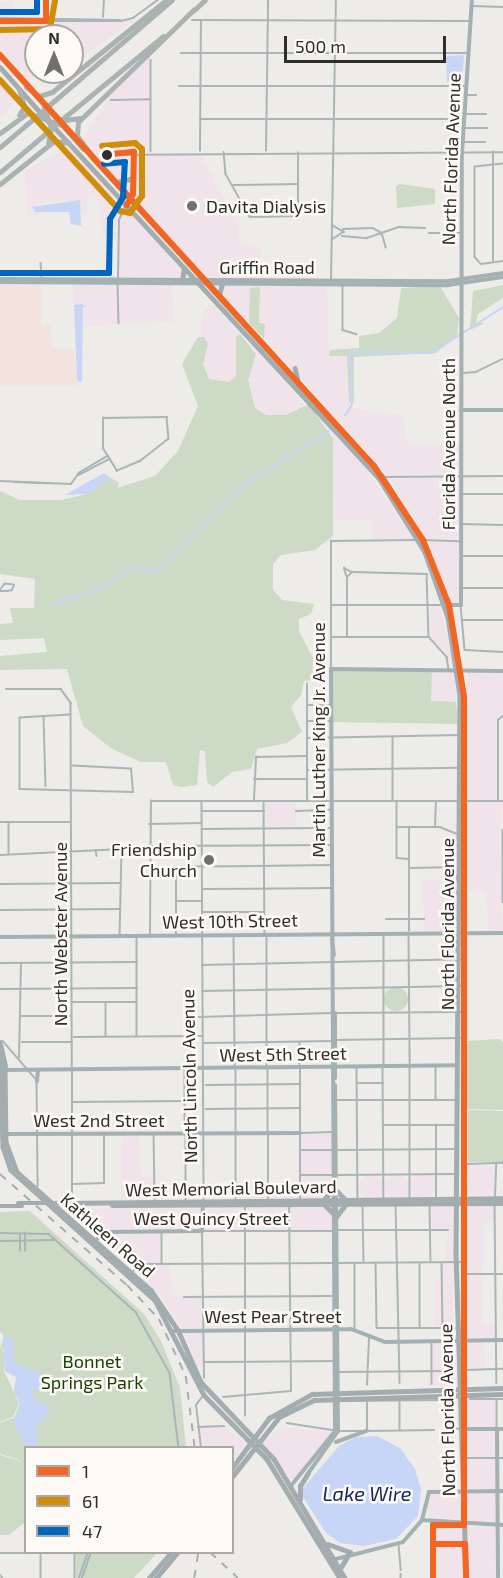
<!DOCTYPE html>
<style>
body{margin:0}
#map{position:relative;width:503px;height:1578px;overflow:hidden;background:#eeece9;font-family:"Exo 2",sans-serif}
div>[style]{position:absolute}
.commercial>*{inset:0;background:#f0e3e9}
.round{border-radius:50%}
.industrial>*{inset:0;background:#f2e3df}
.green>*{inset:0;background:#ccdac6}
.water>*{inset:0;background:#c7d6f7}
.stream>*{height:1.5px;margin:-0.75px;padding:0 0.75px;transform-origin:0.75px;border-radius:0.75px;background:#c7d6f7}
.street>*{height:1.5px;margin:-0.75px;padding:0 0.75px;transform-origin:0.75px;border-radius:0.75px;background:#a9b5b6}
.secondary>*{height:4px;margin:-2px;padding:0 2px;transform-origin:2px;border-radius:2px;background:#a3b1b2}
.primary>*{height:4.5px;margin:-2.25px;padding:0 2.25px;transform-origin:2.25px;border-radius:2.25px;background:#a3acae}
.highway>*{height:5px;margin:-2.5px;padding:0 2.5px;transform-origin:2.5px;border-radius:2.5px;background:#abb2b2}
.rail>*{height:1.5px;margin-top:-0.75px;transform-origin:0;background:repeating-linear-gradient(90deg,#a7acad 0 8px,transparent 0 16px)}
.primary-bridge>*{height:4.5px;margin:-2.25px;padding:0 2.25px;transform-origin:2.25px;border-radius:2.25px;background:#a3acae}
.highway-bridge>*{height:5px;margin:-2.5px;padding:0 2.5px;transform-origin:2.5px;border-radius:2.5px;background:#abb2b2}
.bus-1>*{height:6px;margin:-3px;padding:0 3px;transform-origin:3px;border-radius:3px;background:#f26522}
.bus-2>*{height:6px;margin:-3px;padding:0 3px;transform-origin:3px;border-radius:3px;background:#cf8e09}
.bus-3>*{height:6px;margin:-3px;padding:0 3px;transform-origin:3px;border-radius:3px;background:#0065bd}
.dots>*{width:16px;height:16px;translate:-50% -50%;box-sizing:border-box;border:3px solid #fdfaf5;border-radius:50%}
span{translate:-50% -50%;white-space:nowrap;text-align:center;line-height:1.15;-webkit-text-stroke:5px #fdfaf5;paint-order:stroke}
.street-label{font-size:18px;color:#2f2e2c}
.poi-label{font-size:18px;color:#2f2e2c}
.left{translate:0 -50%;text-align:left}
.right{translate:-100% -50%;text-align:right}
.park-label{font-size:18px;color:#164303}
.water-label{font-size:20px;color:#132960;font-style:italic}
.legend{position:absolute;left:24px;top:1446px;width:210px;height:108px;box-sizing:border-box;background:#fdfaf5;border:2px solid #aba8a5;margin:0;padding:8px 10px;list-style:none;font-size:18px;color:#2f2e2c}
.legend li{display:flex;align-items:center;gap:12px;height:30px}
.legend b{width:30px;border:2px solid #aba8a5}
.north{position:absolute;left:24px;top:24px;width:60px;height:60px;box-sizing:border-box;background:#fdfaf5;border:2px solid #aba8a5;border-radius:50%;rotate:0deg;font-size:16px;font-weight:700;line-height:24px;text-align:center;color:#2f2e2c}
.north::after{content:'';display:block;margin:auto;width:21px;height:27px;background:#72706e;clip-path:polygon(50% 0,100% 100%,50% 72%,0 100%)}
.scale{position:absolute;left:284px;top:36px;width:162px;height:27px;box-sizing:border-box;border:3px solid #2f2e2c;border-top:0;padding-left:8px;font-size:18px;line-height:21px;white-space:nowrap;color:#2f2e2c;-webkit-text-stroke:4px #fdfaf5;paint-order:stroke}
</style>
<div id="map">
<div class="commercial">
<div style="clip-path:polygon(13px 1px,14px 20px,134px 20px,72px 65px,72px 36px,36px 36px,36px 72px,57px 72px,25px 81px,0 45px,0 2px)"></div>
<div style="clip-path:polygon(150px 54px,150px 153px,200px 154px,239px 225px,239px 243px,261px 247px,261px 280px,208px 279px,123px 185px,135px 178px,119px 181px,82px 140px,116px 87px)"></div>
<div style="clip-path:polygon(0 74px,16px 100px,0 119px)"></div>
<div style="clip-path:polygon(69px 147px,182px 270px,178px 277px,118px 277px,117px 240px,103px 237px,98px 200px,87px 196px,87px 213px,81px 214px,80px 200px,37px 203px,36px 212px,70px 214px,27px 215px,25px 171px)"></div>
<div style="clip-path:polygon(72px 283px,117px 283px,118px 324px,119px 283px,172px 284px,174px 322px,88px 326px,85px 331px,83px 307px,74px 305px)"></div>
<div style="clip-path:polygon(222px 285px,327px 286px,329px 356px,347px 356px,351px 408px,403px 415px,407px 443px,460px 443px,459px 475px,388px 476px,264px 339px,265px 324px,259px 324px,260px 288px,250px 288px,249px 323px,218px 290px)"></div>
<div style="clip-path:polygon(210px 303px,240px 334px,236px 337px,236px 376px,229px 382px,209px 379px,203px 364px,208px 344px,201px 337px,201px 316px)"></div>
<div style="clip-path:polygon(260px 351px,305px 406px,286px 415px,266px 415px,255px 408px,248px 380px,255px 352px)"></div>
<div style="clip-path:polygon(328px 429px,365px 467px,413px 539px,373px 539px,372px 520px,334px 519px,333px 439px)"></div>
<div style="clip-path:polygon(389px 478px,459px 478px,460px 539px,426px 539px)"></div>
<div style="clip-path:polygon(427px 541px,460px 542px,460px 603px,451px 603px)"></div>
<div style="clip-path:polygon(430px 606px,440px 606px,454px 668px,430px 636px)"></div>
<div style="clip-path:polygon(432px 670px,454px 670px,456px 702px,431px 701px)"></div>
<div style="clip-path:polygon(467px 672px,503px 672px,503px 715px,497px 720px,497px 800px,465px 800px)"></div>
<div style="clip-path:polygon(265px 802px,296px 802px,295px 827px,266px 826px)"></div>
<div style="clip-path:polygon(465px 802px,503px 802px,499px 838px,503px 931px,489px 931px,486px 892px,465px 890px)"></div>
<div style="clip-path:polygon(442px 869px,457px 869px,457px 931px,425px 932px,422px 881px,441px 879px)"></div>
<div style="clip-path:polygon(301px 1134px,331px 1134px,332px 1149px,301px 1149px)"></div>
<div style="clip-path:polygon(122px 1135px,139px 1135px,141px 1177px,153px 1177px,153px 1199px,120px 1200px)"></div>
<div style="clip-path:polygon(301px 1151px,332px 1151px,331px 1173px,301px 1174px)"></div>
<div style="clip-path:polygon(468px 1165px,495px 1165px,494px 1194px,469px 1195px)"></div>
<div class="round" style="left:411px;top:1174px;width:24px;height:24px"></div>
<div class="round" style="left:359px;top:1175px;width:24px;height:24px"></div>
<div class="round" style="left:385px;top:1175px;width:24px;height:24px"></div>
<div style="clip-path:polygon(301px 1176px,331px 1176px,332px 1190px,323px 1198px,301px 1198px)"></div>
<div style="clip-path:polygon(299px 1182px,299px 1198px,269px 1198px,269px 1183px)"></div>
<div style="clip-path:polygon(185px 1183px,185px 1198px,156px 1199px,156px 1184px)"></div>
<div style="clip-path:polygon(267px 1183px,267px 1198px,237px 1198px,237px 1184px)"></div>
<div style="clip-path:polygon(205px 1184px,235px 1184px,235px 1198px,205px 1198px)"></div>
<div style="clip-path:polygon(452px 1205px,453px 1261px,444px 1261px,449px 1229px,432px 1228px,431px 1206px)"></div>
<div style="clip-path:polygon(465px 1205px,494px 1205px,495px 1223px,484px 1222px,483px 1273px,466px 1273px)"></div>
<div style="clip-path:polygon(325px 1206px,332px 1213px,332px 1229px,290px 1230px,290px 1207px)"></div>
<div style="clip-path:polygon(288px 1207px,288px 1230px,247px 1230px,247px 1208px)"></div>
<div style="clip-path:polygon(69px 1208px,201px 1209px,201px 1230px,107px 1231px,97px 1237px)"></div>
<div style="clip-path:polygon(244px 1208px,245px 1230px,203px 1230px,203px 1209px)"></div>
<div style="clip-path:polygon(107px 1233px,160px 1233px,160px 1263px,134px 1269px,99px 1238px)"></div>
<div style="clip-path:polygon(441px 1263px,442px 1326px,434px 1326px,434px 1280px,439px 1281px)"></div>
<div style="clip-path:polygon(443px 1263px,453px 1263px,454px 1326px,444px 1326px)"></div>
<div style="clip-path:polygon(169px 1265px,173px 1295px,202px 1298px,202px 1328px,182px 1328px,160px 1294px,136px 1270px)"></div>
<div style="clip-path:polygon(466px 1275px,483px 1276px,482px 1324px,496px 1325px,496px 1339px,467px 1339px)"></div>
<div style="clip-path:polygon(183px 1331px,202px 1331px,203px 1366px,197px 1366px)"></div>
<div style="clip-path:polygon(496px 1341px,484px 1343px,486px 1368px,467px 1368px,467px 1342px)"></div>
<div style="clip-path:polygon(455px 1342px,455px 1385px,428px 1386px,427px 1372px,431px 1385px,433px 1372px,449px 1372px,433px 1370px,433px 1343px)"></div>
<div style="clip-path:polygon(466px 1399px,496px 1401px,496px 1428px,466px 1428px)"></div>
<div style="clip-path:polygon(225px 1427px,246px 1443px,233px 1462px,232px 1448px,204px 1447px,201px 1436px,200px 1428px)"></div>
<div style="clip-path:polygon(280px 1427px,333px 1432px,294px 1482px,262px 1443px)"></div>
<div style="clip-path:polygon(496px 1430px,496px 1457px,466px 1457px,466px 1431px)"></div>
<div style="clip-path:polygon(466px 1459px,496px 1459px,496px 1490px,466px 1490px)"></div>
<div style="clip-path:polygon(496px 1492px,497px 1524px,465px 1524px,466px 1493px)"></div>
<div style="clip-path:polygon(428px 1493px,461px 1493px,462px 1524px,434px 1523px,427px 1510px)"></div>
<div style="clip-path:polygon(435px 1526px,463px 1526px,465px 1578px,435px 1578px)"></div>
<div style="clip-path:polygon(465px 1526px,497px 1526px,497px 1578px,467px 1578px)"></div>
</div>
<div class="industrial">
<div style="clip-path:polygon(0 284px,41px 284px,41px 325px,51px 325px,52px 347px,74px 349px,78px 385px,0 385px)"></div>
</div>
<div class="green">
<div style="clip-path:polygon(400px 184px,435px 189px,435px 204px,397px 208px,396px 186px)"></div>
<div style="clip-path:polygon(503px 285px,503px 298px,478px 314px,476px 323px,485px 323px,470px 330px,473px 291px)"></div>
<div style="clip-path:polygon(440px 286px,459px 318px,457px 335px,436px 353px,354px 357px,354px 402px,349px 402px,347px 356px,329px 356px,330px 350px,359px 348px,359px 336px,379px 333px,397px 318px,401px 288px)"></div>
<div style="clip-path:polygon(260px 287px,259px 323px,265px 324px,264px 339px,249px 323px,250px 288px)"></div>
<div style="clip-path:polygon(240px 334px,256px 354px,248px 380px,255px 408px,266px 415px,286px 415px,309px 404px,333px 439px,333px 536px,315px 550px,281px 555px,273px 564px,273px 590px,282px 600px,314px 604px,311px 614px,299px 619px,299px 631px,313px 658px,312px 680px,304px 681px,301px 695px,291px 707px,302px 732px,287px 743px,257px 749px,251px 769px,232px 772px,213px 787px,207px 782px,205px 751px,200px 750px,197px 785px,181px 787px,173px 785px,166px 762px,141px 762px,112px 749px,83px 726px,67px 669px,0 670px,0 656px,47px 652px,44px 638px,0 640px,0 624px,13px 623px,10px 608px,34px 608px,35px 579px,0 574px,0 491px,20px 500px,61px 500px,87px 494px,111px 478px,119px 483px,117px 488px,155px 476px,178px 451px,198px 406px,182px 364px,198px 337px,204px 337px,208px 344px,203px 364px,209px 379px,229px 382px,236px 376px,236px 337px)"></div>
<div style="clip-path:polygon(332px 670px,432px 670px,431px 701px,456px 702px,458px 724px,332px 722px)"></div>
<div class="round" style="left:384px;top:987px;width:24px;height:24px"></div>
<div style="clip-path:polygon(499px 1039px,503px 1042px,503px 1110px,467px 1109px,467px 1041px)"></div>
<div style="clip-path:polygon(468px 1110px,503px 1111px,503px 1162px,468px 1162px)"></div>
<div style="clip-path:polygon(30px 1211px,144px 1314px,161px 1341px,180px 1388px,186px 1447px,26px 1448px,25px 1468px,18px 1459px,0 1454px,0 1423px,14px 1418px,20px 1403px,14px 1390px,17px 1378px,5px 1371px,6px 1353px,1px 1346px,4px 1336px,0 1332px,0 1212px)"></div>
<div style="clip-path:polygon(0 1346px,5px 1354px,4px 1371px,19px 1403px,13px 1417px,0 1422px)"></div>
<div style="clip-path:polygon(0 1455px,18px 1460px,25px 1468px,25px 1522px,9px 1535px,0 1535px)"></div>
<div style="clip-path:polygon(76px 1553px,157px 1553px,134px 1578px,76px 1578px)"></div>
</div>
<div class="water">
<div style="clip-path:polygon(464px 55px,462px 82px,447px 82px,446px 56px)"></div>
<div style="clip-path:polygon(80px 200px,81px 226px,71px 224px,69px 212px,36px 212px,32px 207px)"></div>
<div style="clip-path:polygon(82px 304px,87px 307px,83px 307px,82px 382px,77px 381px,74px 305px)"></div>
<div style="clip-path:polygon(104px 473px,111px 478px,87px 494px,65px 495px)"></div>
<div style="clip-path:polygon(3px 1336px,13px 1339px,13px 1362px,47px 1377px,46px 1386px,32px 1391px,37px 1403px,46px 1403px,50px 1411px,36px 1428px,36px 1447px,26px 1447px,14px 1423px,20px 1403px,14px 1392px,16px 1377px,5px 1371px)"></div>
<div style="clip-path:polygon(377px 1436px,400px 1448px,415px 1469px,421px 1489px,418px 1516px,396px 1539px,364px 1546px,340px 1543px,326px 1533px,303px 1497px,303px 1488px,339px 1446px,356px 1437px)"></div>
</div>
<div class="stream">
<div style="left:345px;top:416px;width:13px;rotate:-58deg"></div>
<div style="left:352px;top:405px;width:53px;rotate:-92.2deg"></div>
<div style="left:350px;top:352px;width:82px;rotate:0.7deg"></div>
<div style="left:432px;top:353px;width:85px;rotate:-32.9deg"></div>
<div style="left:53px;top:604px;width:41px;rotate:-15.8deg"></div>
<div style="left:92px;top:593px;width:50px;rotate:-32.7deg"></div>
<div style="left:134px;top:566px;width:13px;rotate:23deg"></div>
<div style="left:146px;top:571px;width:16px;rotate:-15deg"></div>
<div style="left:161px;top:567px;width:112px;rotate:-45deg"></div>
<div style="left:240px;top:488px;width:105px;rotate:-32.9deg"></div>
</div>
<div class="street">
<div style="left:46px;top:0;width:17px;rotate:90deg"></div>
<div style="left:473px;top:6px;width:30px;rotate:2deg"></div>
<div style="left:103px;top:17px;width:17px;rotate:-87deg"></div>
<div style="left:0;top:18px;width:120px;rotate:1deg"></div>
<div style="left:192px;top:20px;width:278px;rotate:0.2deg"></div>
<div style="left:0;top:21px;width:121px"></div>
<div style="left:121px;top:21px;width:12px;rotate:-14deg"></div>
<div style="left:133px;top:18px;width:31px;rotate:-36deg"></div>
<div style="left:181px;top:53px;width:287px"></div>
<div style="left:151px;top:60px;width:91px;rotate:90deg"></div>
<div style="left:179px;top:86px;width:286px"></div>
<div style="left:467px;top:95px;width:9px"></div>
<div style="left:111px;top:100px;width:39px;rotate:-1deg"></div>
<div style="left:465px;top:114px;width:21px"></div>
<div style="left:200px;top:119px;width:263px"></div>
<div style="left:464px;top:128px;width:23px"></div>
<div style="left:465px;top:142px;width:20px"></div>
<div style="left:200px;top:151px;width:130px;rotate:-89.6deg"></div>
<div style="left:266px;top:151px;width:151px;rotate:-89.2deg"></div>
<div style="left:224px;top:152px;width:22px;rotate:85deg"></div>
<div style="left:226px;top:174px;width:49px;rotate:60.8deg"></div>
<div style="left:250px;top:217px;width:48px;rotate:-1.2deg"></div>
<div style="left:298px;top:216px;width:63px;rotate:-90deg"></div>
<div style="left:134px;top:153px;width:22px;rotate:90deg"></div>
<div style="left:103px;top:155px;width:400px;rotate:-0.4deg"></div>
<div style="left:503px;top:164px;width:28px;rotate:174deg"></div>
<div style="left:475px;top:167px;width:90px;rotate:90deg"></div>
<div style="left:475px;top:257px;width:9px;rotate:49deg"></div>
<div style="left:481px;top:264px;width:22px;rotate:-8deg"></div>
<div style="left:233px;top:185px;width:64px;rotate:-0.9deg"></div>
<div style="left:133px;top:199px;width:19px;rotate:-87deg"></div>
<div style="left:332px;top:225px;width:14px;rotate:30deg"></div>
<div style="left:344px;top:232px;width:14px;rotate:146deg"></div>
<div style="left:343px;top:229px;width:30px;rotate:-2deg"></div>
<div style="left:373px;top:228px;width:10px;rotate:29deg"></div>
<div style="left:382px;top:233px;width:15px;rotate:74deg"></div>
<div style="left:429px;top:233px;width:32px"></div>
<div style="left:342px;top:236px;width:25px;rotate:5deg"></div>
<div style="left:367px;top:238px;width:34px;rotate:-19deg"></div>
<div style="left:399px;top:227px;width:26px;rotate:2deg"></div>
<div style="left:493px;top:261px;width:109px;rotate:-90deg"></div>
<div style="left:41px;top:263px;width:16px;rotate:86deg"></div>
<div style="left:118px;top:278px;width:58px;rotate:-89deg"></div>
<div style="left:119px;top:220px;width:14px;rotate:-65deg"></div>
<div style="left:331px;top:280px;width:280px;rotate:-89deg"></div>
<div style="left:118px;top:283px;width:40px;rotate:88.6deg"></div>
<div style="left:343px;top:286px;width:44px;rotate:90deg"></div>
<div style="left:343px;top:330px;width:14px;rotate:17deg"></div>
<div style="left:463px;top:373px;width:13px;rotate:-4deg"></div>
<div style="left:476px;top:372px;width:30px;rotate:-26deg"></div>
<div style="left:103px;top:418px;width:64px;rotate:-0.9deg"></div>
<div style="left:167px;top:417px;width:22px;rotate:85deg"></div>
<div style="left:169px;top:439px;width:36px;rotate:142deg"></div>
<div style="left:141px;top:461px;width:26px;rotate:157deg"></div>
<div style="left:117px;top:471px;width:26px;rotate:-122deg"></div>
<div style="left:103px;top:449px;width:31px;rotate:-90deg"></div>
<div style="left:79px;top:475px;width:34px;rotate:-28deg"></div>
<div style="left:384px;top:477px;width:119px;rotate:-0.5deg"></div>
<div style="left:0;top:481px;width:71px;rotate:2.4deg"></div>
<div style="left:71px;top:484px;width:14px;rotate:-54deg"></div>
<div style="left:79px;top:473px;width:33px;rotate:-31deg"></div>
<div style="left:14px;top:482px;width:34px;rotate:2deg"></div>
<div style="left:462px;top:494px;width:41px"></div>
<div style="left:462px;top:524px;width:41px;rotate:1.4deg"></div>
<div style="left:423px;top:540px;width:38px;rotate:2deg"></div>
<div style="left:462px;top:556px;width:41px"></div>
<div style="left:346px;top:576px;width:8px;rotate:-104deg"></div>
<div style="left:344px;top:568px;width:9px;rotate:27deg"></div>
<div style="left:461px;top:588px;width:42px"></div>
<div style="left:0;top:591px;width:7px"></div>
<div style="left:7px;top:591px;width:5px;rotate:-11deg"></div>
<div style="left:12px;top:590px;width:5px;rotate:-68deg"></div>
<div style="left:14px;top:585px;width:9px;rotate:-174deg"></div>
<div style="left:5px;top:584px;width:9px;rotate:126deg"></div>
<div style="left:331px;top:605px;width:110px"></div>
<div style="left:461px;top:605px;width:45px;rotate:84.9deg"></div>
<div style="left:465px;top:650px;width:38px;rotate:3deg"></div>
<div style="left:462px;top:620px;width:41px"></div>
<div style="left:331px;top:637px;width:97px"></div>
<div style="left:347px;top:637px;width:60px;rotate:-90deg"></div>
<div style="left:347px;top:577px;width:7px;rotate:-45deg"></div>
<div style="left:352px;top:572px;width:75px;rotate:1.5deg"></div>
<div style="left:427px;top:574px;width:63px;rotate:88.2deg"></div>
<div style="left:429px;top:637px;width:27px;rotate:48deg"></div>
<div style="left:447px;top:657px;width:12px;rotate:81deg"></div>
<div style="left:331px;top:668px;width:127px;rotate:-90deg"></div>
<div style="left:331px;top:541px;width:85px;rotate:-0.7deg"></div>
<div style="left:6px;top:689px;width:55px"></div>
<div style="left:61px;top:689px;width:17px;rotate:54deg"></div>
<div style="left:71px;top:703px;width:364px;rotate:89.8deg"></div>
<div style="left:308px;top:705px;width:22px"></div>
<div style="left:70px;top:715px;width:50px;rotate:176.6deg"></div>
<div style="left:20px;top:718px;width:71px;rotate:90deg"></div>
<div style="left:20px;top:789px;width:113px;rotate:1.5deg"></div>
<div style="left:133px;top:792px;width:23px;rotate:-95deg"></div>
<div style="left:131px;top:769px;width:58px;rotate:-177deg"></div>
<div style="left:44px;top:716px;width:70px;rotate:88.4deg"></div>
<div style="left:308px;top:721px;width:22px"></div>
<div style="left:393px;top:737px;width:64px;rotate:90deg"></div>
<div style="left:307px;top:738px;width:152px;rotate:-1.1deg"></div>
<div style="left:307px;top:770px;width:152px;rotate:-0.8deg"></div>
<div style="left:254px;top:779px;width:52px"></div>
<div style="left:254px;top:800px;width:43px;rotate:-87.3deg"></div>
<div style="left:256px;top:757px;width:50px;rotate:-1.1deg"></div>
<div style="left:307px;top:800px;width:116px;rotate:-90deg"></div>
<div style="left:465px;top:801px;width:38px"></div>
<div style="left:498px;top:801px;width:81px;rotate:-90deg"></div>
<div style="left:498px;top:720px;width:6px;rotate:-39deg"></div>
<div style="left:202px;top:802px;width:397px;rotate:89.7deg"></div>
<div style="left:397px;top:802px;width:56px;rotate:90deg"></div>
<div style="left:397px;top:858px;width:11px;rotate:5deg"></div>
<div style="left:264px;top:803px;width:130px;rotate:89.6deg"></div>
<div style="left:202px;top:811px;width:62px"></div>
<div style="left:296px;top:811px;width:34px;rotate:-2deg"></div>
<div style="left:0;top:822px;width:70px"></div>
<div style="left:9px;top:823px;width:31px;rotate:90deg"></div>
<div style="left:149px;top:824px;width:52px;rotate:-1.1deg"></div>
<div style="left:398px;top:827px;width:42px"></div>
<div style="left:440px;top:827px;width:18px;rotate:22deg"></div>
<div style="left:435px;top:827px;width:25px;rotate:-88deg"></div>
<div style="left:203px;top:829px;width:127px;rotate:-0.5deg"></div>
<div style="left:503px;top:830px;width:72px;rotate:90deg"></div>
<div style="left:149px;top:846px;width:181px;rotate:-0.3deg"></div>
<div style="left:96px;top:850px;width:6px;rotate:81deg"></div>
<div style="left:0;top:855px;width:122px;rotate:-2.8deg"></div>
<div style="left:122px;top:849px;width:85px;rotate:91.3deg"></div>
<div style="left:149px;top:867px;width:182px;rotate:-0.6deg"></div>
<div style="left:410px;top:868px;width:46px;rotate:-1.2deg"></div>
<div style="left:0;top:884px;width:119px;rotate:-0.5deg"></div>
<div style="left:203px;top:889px;width:128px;rotate:-0.4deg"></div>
<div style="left:176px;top:901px;width:25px"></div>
<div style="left:0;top:910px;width:119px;rotate:-0.5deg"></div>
<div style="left:203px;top:912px;width:61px"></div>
<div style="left:386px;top:919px;width:38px"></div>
<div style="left:409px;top:931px;width:104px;rotate:-90deg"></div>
<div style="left:176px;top:934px;width:67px;rotate:-90deg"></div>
<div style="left:150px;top:935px;width:134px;rotate:-89.6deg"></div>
<div style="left:151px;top:801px;width:308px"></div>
<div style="left:409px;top:936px;width:127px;rotate:89.5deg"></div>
<div style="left:384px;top:937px;width:127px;rotate:90deg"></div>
<div style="left:234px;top:938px;width:127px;rotate:89.5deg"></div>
<div style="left:267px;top:938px;width:127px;rotate:90deg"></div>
<div style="left:137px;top:939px;width:97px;rotate:90deg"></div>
<div style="left:0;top:963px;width:137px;rotate:-0.4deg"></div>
<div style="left:202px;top:965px;width:258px;rotate:-1.3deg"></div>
<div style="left:0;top:989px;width:137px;rotate:-0.4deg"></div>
<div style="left:202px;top:991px;width:259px;rotate:-1.1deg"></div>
<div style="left:72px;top:1002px;width:64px"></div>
<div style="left:106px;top:1002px;width:34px;rotate:90deg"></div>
<div style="left:336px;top:1013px;width:125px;rotate:-0.5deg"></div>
<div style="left:22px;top:1016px;width:49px"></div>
<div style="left:199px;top:1017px;width:132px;rotate:-1.7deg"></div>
<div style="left:74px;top:1037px;width:127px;rotate:-0.5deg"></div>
<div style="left:335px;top:1040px;width:125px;rotate:-0.9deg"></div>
<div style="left:3px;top:1041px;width:49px;rotate:49.1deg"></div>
<div style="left:22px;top:1042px;width:50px"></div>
<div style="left:300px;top:1042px;width:22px;rotate:90deg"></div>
<div style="left:204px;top:1043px;width:127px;rotate:-0.9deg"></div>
<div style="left:19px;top:1058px;width:94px;rotate:-88.8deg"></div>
<div style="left:436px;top:1065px;width:34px;rotate:90deg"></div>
<div style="left:357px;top:1068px;width:131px;rotate:89.6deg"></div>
<div style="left:383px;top:1068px;width:130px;rotate:89.6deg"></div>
<div style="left:410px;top:1068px;width:130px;rotate:90deg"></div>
<div style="left:268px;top:1069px;width:62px;rotate:90deg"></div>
<div style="left:185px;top:1070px;width:61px;rotate:90deg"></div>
<div style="left:236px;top:1070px;width:61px;rotate:90deg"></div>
<div style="left:37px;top:1082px;width:104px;rotate:89.4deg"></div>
<div style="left:358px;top:1083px;width:25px"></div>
<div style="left:206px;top:1085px;width:94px;rotate:-0.6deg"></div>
<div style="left:337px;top:1100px;width:118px"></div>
<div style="left:73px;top:1102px;width:111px;rotate:-0.5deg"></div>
<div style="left:206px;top:1109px;width:94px;rotate:-0.6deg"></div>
<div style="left:384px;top:1125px;width:71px"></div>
<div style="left:301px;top:1133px;width:31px;rotate:-2deg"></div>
<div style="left:154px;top:1134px;width:67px;rotate:89.1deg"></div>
<div style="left:186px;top:1136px;width:64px;rotate:90deg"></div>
<div style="left:236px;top:1136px;width:64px;rotate:90deg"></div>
<div style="left:302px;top:1150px;width:31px"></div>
<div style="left:338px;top:1150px;width:118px;rotate:-0.5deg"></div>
<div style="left:467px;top:1164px;width:36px;rotate:-2deg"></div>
<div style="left:300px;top:1175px;width:32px"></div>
<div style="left:337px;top:1175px;width:118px;rotate:-0.5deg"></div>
<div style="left:73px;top:1184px;width:31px;rotate:-2deg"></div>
<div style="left:104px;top:1183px;width:48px;rotate:-90deg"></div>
<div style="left:72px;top:1194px;width:123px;rotate:-90deg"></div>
<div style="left:495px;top:1197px;width:34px;rotate:-88deg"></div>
<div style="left:436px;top:1198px;width:73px;rotate:-90deg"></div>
<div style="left:300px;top:1199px;width:130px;rotate:-90deg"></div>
<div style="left:268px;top:1200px;width:65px;rotate:-90deg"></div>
<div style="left:396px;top:1204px;width:179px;rotate:88.7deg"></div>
<div style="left:495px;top:1204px;width:179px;rotate:89.4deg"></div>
<div style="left:430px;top:1206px;width:55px;rotate:89deg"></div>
<div style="left:363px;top:1207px;width:55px;rotate:89deg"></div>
<div style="left:337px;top:1230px;width:111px"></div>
<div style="left:162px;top:1232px;width:31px;rotate:90deg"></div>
<div style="left:0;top:1233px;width:49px;rotate:1.2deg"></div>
<div style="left:49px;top:1234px;width:117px;rotate:41.9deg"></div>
<div style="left:136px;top:1312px;width:70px;rotate:60.9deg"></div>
<div style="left:170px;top:1373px;width:76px;rotate:83.2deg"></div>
<div style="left:0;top:1241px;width:56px;rotate:-1deg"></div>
<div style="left:20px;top:1251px;width:17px;rotate:-90deg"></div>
<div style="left:25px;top:1251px;width:18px;rotate:-90deg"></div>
<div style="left:338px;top:1263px;width:124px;rotate:-0.5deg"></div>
<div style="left:376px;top:1263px;width:64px;rotate:89.1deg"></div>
<div style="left:420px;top:1263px;width:64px;rotate:90deg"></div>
<div style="left:442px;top:1263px;width:64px;rotate:89.1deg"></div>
<div style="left:355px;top:1264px;width:64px;rotate:90deg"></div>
<div style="left:133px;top:1271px;width:12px;rotate:-35deg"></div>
<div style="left:143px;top:1264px;width:190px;rotate:-0.3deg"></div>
<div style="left:467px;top:1274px;width:36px"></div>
<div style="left:184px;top:1297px;width:149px;rotate:-0.4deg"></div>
<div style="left:377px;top:1328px;width:78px"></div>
<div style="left:432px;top:1343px;width:41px;rotate:90deg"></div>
<div style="left:204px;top:1362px;width:130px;rotate:-0.4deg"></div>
<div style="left:465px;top:1370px;width:38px;rotate:-2deg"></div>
<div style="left:338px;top:1372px;width:110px;rotate:-0.5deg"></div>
<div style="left:204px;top:1378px;width:147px;rotate:-90.8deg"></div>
<div style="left:202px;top:1231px;width:131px"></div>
<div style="left:367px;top:1385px;width:47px;rotate:-87.6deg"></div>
<div style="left:223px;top:1397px;width:68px;rotate:-5deg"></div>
<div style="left:291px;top:1391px;width:184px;rotate:-90.6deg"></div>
<div style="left:470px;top:1399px;width:33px"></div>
<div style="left:497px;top:1400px;width:28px;rotate:90deg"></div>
<div style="left:344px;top:1401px;width:102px;rotate:-0.6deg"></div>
<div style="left:446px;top:1400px;width:28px;rotate:88deg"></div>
<div style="left:447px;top:1428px;width:13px;rotate:4deg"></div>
<div style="left:400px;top:1401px;width:28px;rotate:90deg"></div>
<div style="left:245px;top:1416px;width:211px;rotate:-90deg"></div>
<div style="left:287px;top:1423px;width:47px;rotate:8.7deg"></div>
<div style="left:198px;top:1427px;width:26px;rotate:-2deg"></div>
<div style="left:367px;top:1430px;width:29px;rotate:-90deg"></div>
<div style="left:341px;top:1431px;width:22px"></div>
<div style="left:368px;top:1431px;width:66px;rotate:-0.9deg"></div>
<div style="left:201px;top:1448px;width:43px;rotate:-96.6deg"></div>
<div style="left:196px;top:1405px;width:10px;rotate:-53deg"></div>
<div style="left:466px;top:1458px;width:37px"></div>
<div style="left:399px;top:1545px;width:25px;rotate:85deg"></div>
<div style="left:0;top:1553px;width:75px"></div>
<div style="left:41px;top:1555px;width:23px;rotate:90deg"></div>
<div style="left:75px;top:1555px;width:23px;rotate:90deg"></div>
<div style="left:401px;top:1574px;width:4px;rotate:90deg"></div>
<div style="left:0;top:1575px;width:4px;rotate:45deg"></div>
<div style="left:79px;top:1578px;width:28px;rotate:-71deg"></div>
<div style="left:82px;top:1578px;width:28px;rotate:-71deg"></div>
</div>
<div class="secondary">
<div style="left:0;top:279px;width:448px;rotate:0.3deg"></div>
<div style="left:448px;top:281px;width:56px;rotate:-8.3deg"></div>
<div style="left:0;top:282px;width:448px;rotate:0.4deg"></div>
<div style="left:448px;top:285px;width:56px;rotate:-8.3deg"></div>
<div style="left:461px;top:410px;width:42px"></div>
<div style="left:449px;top:605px;width:12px"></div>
<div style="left:461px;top:605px;width:452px;rotate:-89.9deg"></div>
<div style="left:462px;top:153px;width:153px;rotate:-86.3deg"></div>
<div style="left:0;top:937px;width:503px;rotate:-0.46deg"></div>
<div style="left:332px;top:939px;width:16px;rotate:83deg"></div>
<div style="left:4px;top:1070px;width:454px;rotate:-0.6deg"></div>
<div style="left:335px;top:1078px;width:65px;rotate:-90deg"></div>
<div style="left:37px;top:1081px;width:11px;rotate:-85deg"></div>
<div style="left:6px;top:1134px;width:294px;rotate:-0.2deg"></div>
<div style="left:93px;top:1242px;width:17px;rotate:-36deg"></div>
<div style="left:107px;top:1232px;width:95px;rotate:-0.6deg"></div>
<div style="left:202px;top:1231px;width:29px;rotate:-88deg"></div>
<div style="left:174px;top:1331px;width:177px;rotate:-0.6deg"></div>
<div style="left:351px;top:1329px;width:36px;rotate:21deg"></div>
<div style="left:385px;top:1342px;width:118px;rotate:-1deg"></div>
<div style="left:465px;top:1429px;width:38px"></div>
<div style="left:497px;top:1429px;width:149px;rotate:89.6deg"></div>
<div style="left:336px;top:1442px;width:33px;rotate:-20deg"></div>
<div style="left:307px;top:1475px;width:54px;rotate:-54.8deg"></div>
<div style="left:338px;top:1431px;width:346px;rotate:-90.5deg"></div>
<div style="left:290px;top:1487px;width:72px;rotate:-51.2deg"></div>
<div style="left:335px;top:1431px;width:762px;rotate:-90.3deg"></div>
<div style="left:331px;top:669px;width:172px;rotate:0.7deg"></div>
<div style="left:422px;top:1520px;width:81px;rotate:3.5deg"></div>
<div style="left:332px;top:1560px;width:73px;rotate:-14.2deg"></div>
<div style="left:403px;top:1542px;width:29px;rotate:-49deg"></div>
<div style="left:422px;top:1520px;width:29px;rotate:-76deg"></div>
<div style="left:429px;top:1492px;width:74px;rotate:-0.8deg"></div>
<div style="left:433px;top:1578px;width:53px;rotate:-90deg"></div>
</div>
<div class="primary">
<div style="left:0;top:55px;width:125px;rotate:48.3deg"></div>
<div style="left:0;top:67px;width:71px;rotate:48.4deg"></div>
<div style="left:53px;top:126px;width:480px;rotate:47.2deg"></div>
<div style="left:379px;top:478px;width:87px;rotate:58.1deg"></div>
<div style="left:425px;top:552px;width:69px;rotate:70.5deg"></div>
<div style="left:448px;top:617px;width:79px;rotate:81.3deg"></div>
<div style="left:460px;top:695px;width:558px;rotate:90.41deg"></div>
<div style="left:456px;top:1253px;width:325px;rotate:88.2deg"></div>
<div style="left:91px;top:156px;width:434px;rotate:47.7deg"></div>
<div style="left:383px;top:477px;width:75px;rotate:57.6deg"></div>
<div style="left:423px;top:540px;width:70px;rotate:68.2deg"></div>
<div style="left:449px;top:605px;width:93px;rotate:80.7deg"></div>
<div style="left:464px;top:697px;width:828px;rotate:90deg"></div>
<div style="left:118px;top:182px;width:16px;rotate:-14deg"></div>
<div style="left:182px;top:280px;width:12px;rotate:-81deg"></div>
<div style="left:219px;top:295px;width:11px;rotate:-75deg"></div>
<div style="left:295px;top:368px;width:13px;rotate:77deg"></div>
<div style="left:0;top:1042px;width:23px;rotate:77deg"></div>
<div style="left:5px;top:1064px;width:78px;rotate:89.3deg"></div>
<div style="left:6px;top:1142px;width:32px;rotate:70deg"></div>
<div style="left:17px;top:1172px;width:179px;rotate:41.4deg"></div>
<div style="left:151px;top:1290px;width:48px;rotate:56deg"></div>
<div style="left:178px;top:1330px;width:57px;rotate:66.1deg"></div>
<div style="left:201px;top:1382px;width:106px;rotate:46.5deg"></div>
<div style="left:274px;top:1459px;width:139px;rotate:59.2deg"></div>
<div style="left:0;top:1055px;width:92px;rotate:88.1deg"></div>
<div style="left:3px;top:1147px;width:24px;rotate:71deg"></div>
<div style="left:11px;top:1170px;width:194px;rotate:42.1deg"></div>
<div style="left:155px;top:1300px;width:107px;rotate:62.7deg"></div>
<div style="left:204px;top:1395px;width:90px;rotate:45.5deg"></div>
<div style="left:267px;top:1459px;width:140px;rotate:58.5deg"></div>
<div style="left:336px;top:1190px;width:11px;rotate:45deg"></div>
<div style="left:325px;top:1198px;width:11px;rotate:-45deg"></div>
<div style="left:61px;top:1203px;width:442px;rotate:-0.6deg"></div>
<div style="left:112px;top:1205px;width:391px;rotate:-0.3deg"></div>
<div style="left:325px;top:1205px;width:11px;rotate:45deg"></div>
<div style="left:0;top:1206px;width:22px"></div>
<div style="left:336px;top:1217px;width:15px;rotate:-53deg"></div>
<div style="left:232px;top:1468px;width:62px;rotate:-53.5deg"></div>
<div style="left:269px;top:1418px;width:49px;rotate:-29.2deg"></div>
<div style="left:312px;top:1394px;width:191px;rotate:-1.8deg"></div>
<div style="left:232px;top:1477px;width:76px;rotate:-51.9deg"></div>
<div style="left:279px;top:1417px;width:39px;rotate:-26deg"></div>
<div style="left:314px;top:1400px;width:189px;rotate:-1.8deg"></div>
<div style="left:300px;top:1499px;width:13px;rotate:-90deg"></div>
<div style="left:300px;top:1486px;width:15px;rotate:-58deg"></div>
<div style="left:328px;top:1544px;width:23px;rotate:20deg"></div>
<div style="left:341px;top:1567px;width:17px;rotate:-59deg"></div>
<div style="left:149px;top:1578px;width:35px;rotate:-49deg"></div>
<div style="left:156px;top:1578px;width:34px;rotate:-50deg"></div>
</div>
<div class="highway">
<div style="left:193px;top:11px;width:16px;rotate:-43deg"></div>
<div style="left:26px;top:87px;width:16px;rotate:35deg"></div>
<div style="left:39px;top:96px;width:14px;rotate:-17deg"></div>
<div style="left:52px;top:92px;width:146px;rotate:-38.9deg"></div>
<div style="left:19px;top:89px;width:19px;rotate:74deg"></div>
<div style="left:24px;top:107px;width:9px;rotate:122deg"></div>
<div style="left:54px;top:101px;width:155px;rotate:-40.6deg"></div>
<div style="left:44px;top:107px;width:22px;rotate:72deg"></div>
<div style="left:51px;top:128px;width:15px;rotate:101deg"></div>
<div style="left:66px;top:116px;width:126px;rotate:-39.5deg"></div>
<div style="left:58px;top:121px;width:22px;rotate:-8deg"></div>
<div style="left:0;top:133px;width:34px;rotate:-36deg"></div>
<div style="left:28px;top:113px;width:35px;rotate:20deg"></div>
<div style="left:0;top:147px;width:42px;rotate:-40.2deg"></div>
<div style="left:93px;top:157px;width:26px;rotate:-127deg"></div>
<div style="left:77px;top:136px;width:14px;rotate:-86deg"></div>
<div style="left:78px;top:122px;width:161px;rotate:-44.2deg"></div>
<div style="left:0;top:172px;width:57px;rotate:-40.1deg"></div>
<div style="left:0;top:184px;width:69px;rotate:-38.5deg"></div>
<div style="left:54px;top:141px;width:15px;rotate:8deg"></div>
</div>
<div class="rail">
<div style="left:0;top:1174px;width:169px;rotate:41.2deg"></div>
<div style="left:127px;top:1285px;width:47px;rotate:46.7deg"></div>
<div style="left:159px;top:1319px;width:63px;rotate:64.7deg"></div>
<div style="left:186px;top:1376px;width:73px;rotate:82.9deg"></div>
<div style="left:210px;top:1552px;width:38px;rotate:43deg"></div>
<div style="left:194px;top:1578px;width:26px;rotate:-81deg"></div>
</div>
<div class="primary-bridge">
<div style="left:18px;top:1203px;width:43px"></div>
</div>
<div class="highway-bridge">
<div style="left:32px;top:120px;width:29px;rotate:-41deg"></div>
<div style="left:44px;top:135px;width:29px;rotate:-41deg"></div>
</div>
<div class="bus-1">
<div style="left:0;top:21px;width:46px"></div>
<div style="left:46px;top:21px;width:21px;rotate:-90deg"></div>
<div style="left:0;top:55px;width:556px;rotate:47.7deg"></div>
<div style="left:374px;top:466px;width:89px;rotate:56.5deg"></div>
<div style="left:423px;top:540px;width:70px;rotate:68.2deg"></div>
<div style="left:449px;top:605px;width:93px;rotate:80.7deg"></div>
<div style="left:464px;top:697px;width:828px;rotate:90deg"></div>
<div style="left:103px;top:155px;width:31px;rotate:-6deg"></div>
<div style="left:134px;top:152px;width:42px;rotate:91.4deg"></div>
<div style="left:133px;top:194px;width:13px;rotate:119deg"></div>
<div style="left:433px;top:1544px;width:32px"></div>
<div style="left:465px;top:1544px;width:34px;rotate:88deg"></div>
<div style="left:433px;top:1578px;width:53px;rotate:-90deg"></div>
<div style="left:433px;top:1525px;width:31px"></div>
</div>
<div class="bus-2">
<div style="left:0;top:30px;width:50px;rotate:-1.1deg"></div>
<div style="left:50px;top:29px;width:29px;rotate:-80deg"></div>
<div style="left:0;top:80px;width:178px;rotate:47.5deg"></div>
<div style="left:120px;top:211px;width:10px;rotate:11deg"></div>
<div style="left:130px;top:213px;width:21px;rotate:-55deg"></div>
<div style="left:142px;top:196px;width:47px;rotate:-90deg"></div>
<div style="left:142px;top:149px;width:9px;rotate:-139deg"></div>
<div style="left:135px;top:143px;width:33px;rotate:175deg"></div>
</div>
<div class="bus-3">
<div style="left:0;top:12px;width:37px"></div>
<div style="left:37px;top:12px;width:12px;rotate:-90deg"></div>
<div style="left:0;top:273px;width:109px"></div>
<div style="left:109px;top:273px;width:54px;rotate:-88.9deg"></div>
<div style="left:110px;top:219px;width:26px;rotate:-59deg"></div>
<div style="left:123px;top:197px;width:35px;rotate:-87deg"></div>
<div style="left:125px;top:162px;width:21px;rotate:175deg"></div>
</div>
<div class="dots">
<div style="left:107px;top:155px;background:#2f2e2c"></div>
<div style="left:192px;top:206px;background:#72706e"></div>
<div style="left:209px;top:860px;background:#72706e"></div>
</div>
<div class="street-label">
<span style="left:451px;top:159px;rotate:-88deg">North Florida Avenue</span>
<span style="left:267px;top:267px">Griffin Road</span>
<span style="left:448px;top:444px;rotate:-90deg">Florida Avenue North</span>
<span style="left:318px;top:740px;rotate:-90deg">Martin Luther King Jr. Avenue</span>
<span style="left:230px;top:921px;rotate:-1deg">West 10th Street</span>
<span style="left:447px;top:924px;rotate:-90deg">North Florida Avenue</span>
<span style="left:60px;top:934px;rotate:-90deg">North Webster Avenue</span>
<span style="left:283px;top:1054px;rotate:-1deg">West 5th Street</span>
<span style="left:189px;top:1076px;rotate:-91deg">North Lincoln Avenue</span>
<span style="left:99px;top:1120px">West 2nd Street</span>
<span style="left:231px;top:1188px;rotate:-1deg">West Memorial Boulevard</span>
<span style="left:211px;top:1218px">West Quincy Street</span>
<span style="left:108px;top:1235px;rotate:41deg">Kathleen Road</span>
<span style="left:273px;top:1316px">West Pear Street</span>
<span style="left:447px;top:1410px;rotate:-91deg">North Florida Avenue</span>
</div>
<div class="poi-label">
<span class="left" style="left:206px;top:206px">Davita Dialysis</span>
<span class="right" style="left:197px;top:860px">Friendship<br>Church</span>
</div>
<div class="park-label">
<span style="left:92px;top:1372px">Bonnet<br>Springs Park</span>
</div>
<div class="water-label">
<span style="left:367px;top:1493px">Lake Wire</span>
</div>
<ul class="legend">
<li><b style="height:8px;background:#f26522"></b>1</li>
<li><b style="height:8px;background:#cf8e09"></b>61</li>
<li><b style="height:8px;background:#0065bd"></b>47</li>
</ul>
<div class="north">N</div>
<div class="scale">500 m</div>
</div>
